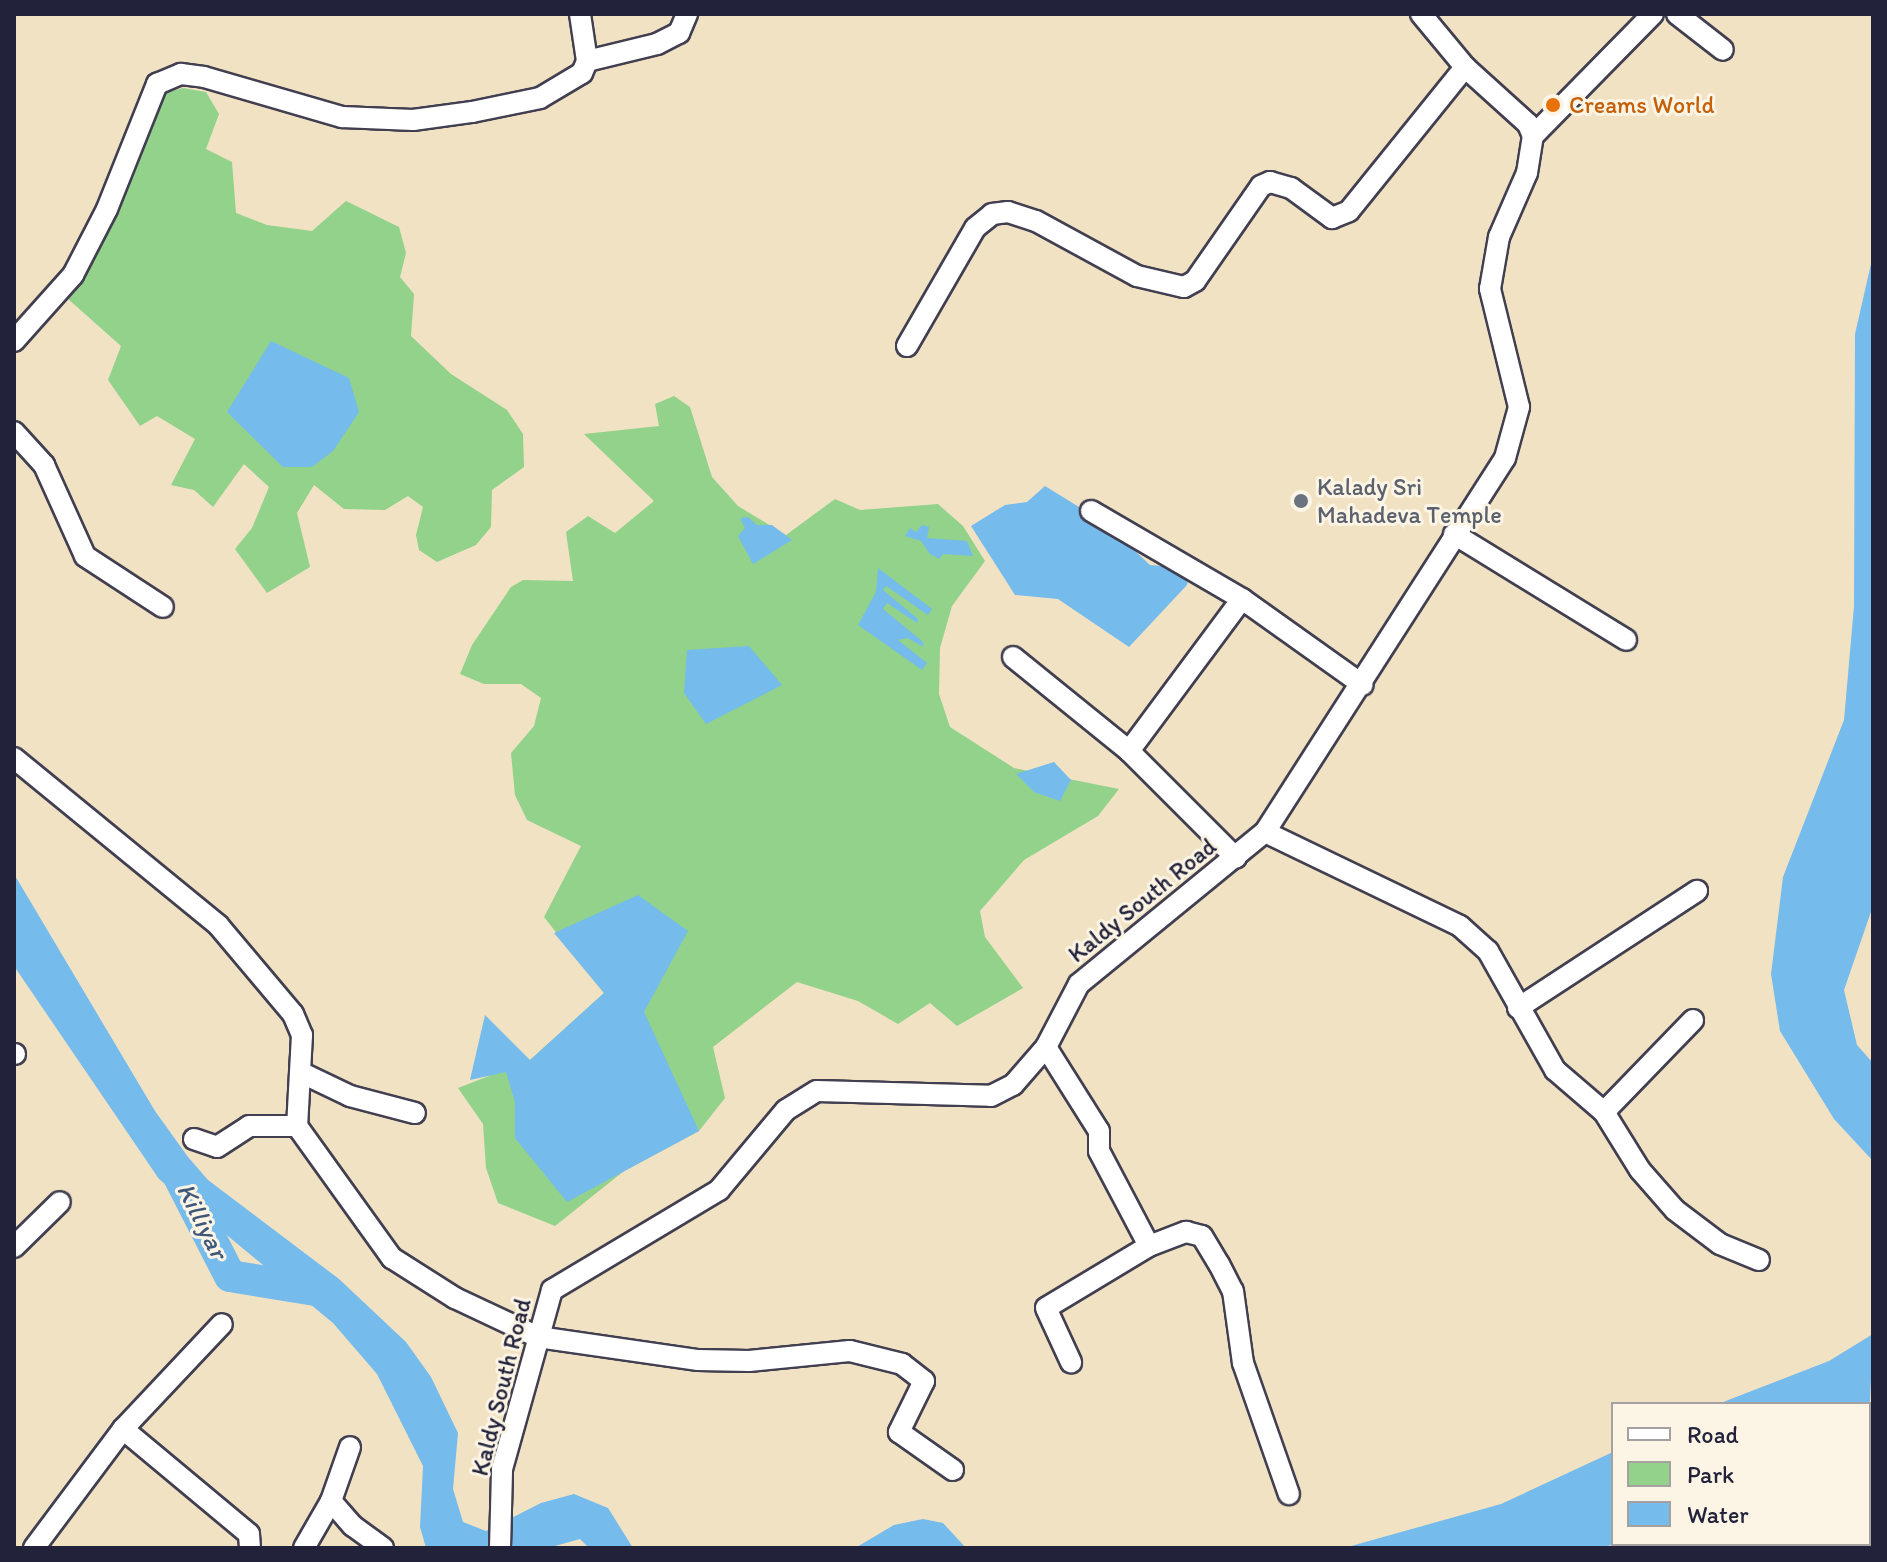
<!DOCTYPE html>
<style>
body{margin:0}
#map{position:relative;width:1887px;height:1562px;overflow:hidden;background:#f1e2c4;font-family:Itim,sans-serif}
div>[style]{position:absolute}
.green>*{inset:0;background:#92d28a}
.water>*{inset:0;background:#75bbec}
.river>*{height:32px;margin:-16px;padding:0 16px;transform-origin:16px;border-radius:16px;background:#75bbec}
.roads{filter:drop-shadow(2px 0 #413f50) drop-shadow(-2px 0 #413f50) drop-shadow(0 2px #413f50) drop-shadow(0 -2px #413f50)}
.minor>*{height:20px;margin:-10px;padding:0 10px;transform-origin:10px;border-radius:10px;background:#fff}
.dots>*{width:22px;height:22px;translate:-50% -50%;box-sizing:border-box;border:4px solid #fcf5e5;border-radius:50%}
span{translate:-50% -50%;white-space:nowrap;text-align:center;line-height:1.15;-webkit-text-stroke:6px #fcf5e5;paint-order:stroke}
.food-label{font-size:24px;color:#c56008}
.left{translate:0 -50%;text-align:left}
.worship-label{font-size:24px;color:#5b616d}
.street-label{font-size:24px;color:#22223b}
.water-label{font-size:26px;color:#3f5879;font-style:italic}
.frame{position:absolute;inset:0;border:16px solid #22223b;pointer-events:none}
.legend{position:absolute;left:1611px;top:1402px;width:260px;height:144px;box-sizing:border-box;background:#fcf5e5;border:2px solid #a5a1a1;margin:0;padding:10px 14px;list-style:none;font-size:24px;color:#22223b}
.legend li{display:flex;align-items:center;gap:16px;height:40px}
.legend b{width:40px;border:2px solid #a5a1a1}
</style>
<div id="map">
<div class="green">
<div style="clip-path:polygon(183px 88px,206px 92px,219px 114px,206px 149px,232px 162px,236px 213px,267px 225px,312px 231px,346px 201px,399px 227px,406px 253px,400px 277px,414px 294px,411px 336px,451px 374px,507px 410px,523px 434px,524px 467px,492px 490px,491px 527px,476px 545px,437px 562px,419px 550px,416px 535px,423px 507px,408px 496px,385px 510px,344px 509px,314px 485px,297px 513px,310px 567px,267px 593px,235px 549px,252px 528px,269px 487px,244px 464px,213px 507px,194px 490px,171px 485px,195px 439px,157px 416px,140px 426px,108px 380px,121px 346px,68px 299px,106px 231px,160px 94px)"></div>
<div style="clip-path:polygon(674px 396px,690px 407px,712px 477px,738px 506px,786px 535px,835px 499px,860px 510px,938px 504px,963px 526px,985px 561px,952px 606px,940px 648px,939px 694px,950px 727px,1014px 768px,1119px 789px,1098px 816px,1024px 860px,980px 911px,985px 937px,1023px 988px,957px 1026px,930px 1003px,898px 1024px,858px 1001px,797px 982px,713px 1047px,725px 1098px,699px 1131px,624px 1171px,555px 1226px,498px 1203px,486px 1168px,483px 1124px,458px 1088px,530px 1060px,604px 993px,544px 917px,581px 846px,527px 820px,515px 795px,511px 753px,534px 726px,541px 698px,521px 684px,484px 684px,460px 674px,472px 645px,511px 587px,523px 580px,573px 581px,566px 532px,588px 516px,615px 533px,654px 501px,584px 434px,659px 426px,655px 404px)"></div>
</div>
<div class="water">
<div style="clip-path:polygon(1873px 255px,1873px 906px,1844px 990px,1857px 1045px,1873px 1063px,1873px 1161px,1834px 1119px,1780px 1031px,1771px 974px,1783px 877px,1844px 720px,1854px 606px,1855px 334px)"></div>
<div style="clip-path:polygon(271px 341px,349px 378px,359px 412px,333px 451px,312px 467px,283px 467px,227px 412px)"></div>
<div style="clip-path:polygon(1045px 486px,1105px 523px,1150px 565px,1190px 568px,1187px 585px,1129px 647px,1058px 599px,1015px 595px,971px 526px,1005px 505px,1027px 502px)"></div>
<div style="clip-path:polygon(748px 517px,757px 525px,772px 525px,792px 540px,753px 564px,738px 536px,745px 528px,740px 518px)"></div>
<div style="clip-path:polygon(922px 525px,929px 527px,927px 538px,967px 541px,973px 556px,943px 554px,939px 559px,930px 554px,921px 541px,905px 536px,910px 528px,916px 532px)"></div>
<div style="clip-path:polygon(878px 568px,932px 609px,928px 615px,886px 586px,883px 590px,918px 619px,917px 623px,887px 603px,883px 609px,922px 641px,924px 647px,907px 638px,898px 640px,927px 663px,922px 670px,858px 625px,876px 592px)"></div>
<div style="clip-path:polygon(749px 646px,782px 685px,706px 724px,684px 693px,687px 650px)"></div>
<div style="clip-path:polygon(1054px 762px,1071px 780px,1060px 801px,1034px 792px,1016px 774px)"></div>
<div style="clip-path:polygon(14px 874px,155px 1111px,188px 1157px,208px 1180px,339px 1279px,406px 1342px,431px 1377px,458px 1433px,453px 1489px,463px 1522px,486px 1531px,541px 1503px,574px 1494px,608px 1508px,633px 1548px,589px 1548px,580px 1539px,548px 1548px,426px 1548px,420px 1527px,423px 1466px,377px 1374px,333px 1323px,159px 1179px,14px 966px)"></div>
<div style="clip-path:polygon(638px 895px,688px 931px,644px 1012px,699px 1131px,567px 1202px,515px 1138px,515px 1102px,506px 1072px,470px 1080px,485px 1015px,530px 1060px,604px 993px,554px 933px)"></div>
<div style="clip-path:polygon(1873px 1334px,1869px 1423px,1869px 1404px,1718px 1404px,1829px 1361px)"></div>
<div style="clip-path:polygon(1613px 1452px,1613px 1544px,1604px 1548px,1344px 1548px,1501px 1504px)"></div>
<div style="clip-path:polygon(923px 1519px,943px 1523px,966px 1548px,855px 1548px,894px 1525px)"></div>
</div>
<div class="river">
<div style="left:176px;top:1171px;width:118px;rotate:62.8deg"></div>
<div style="left:230px;top:1276px;width:99px;rotate:9.3deg"></div>
</div>
<div class="roads">
<div class="minor">
<div style="left:1677px;top:14px;width:58px;rotate:38deg"></div>
<div style="left:587px;top:61px;width:72px;rotate:-13.7deg"></div>
<div style="left:657px;top:44px;width:25px;rotate:-27deg"></div>
<div style="left:679px;top:33px;width:21px;rotate:-67deg"></div>
<div style="left:1533px;top:136px;width:171px;rotate:-45.5deg"></div>
<div style="left:14px;top:341px;width:89px;rotate:-48.2deg"></div>
<div style="left:73px;top:275px;width:74px;rotate:-62.7deg"></div>
<div style="left:107px;top:209px;width:135px;rotate:-68.2deg"></div>
<div style="left:157px;top:84px;width:26px;rotate:-23deg"></div>
<div style="left:181px;top:74px;width:23px;rotate:7deg"></div>
<div style="left:204px;top:77px;width:144px;rotate:16.2deg"></div>
<div style="left:342px;top:117px;width:71px;rotate:2.4deg"></div>
<div style="left:413px;top:120px;width:60px;rotate:-7.7deg"></div>
<div style="left:472px;top:112px;width:69px;rotate:-11.6deg"></div>
<div style="left:540px;top:98px;width:49px;rotate:-30.8deg"></div>
<div style="left:582px;top:73px;width:13px;rotate:-67deg"></div>
<div style="left:587px;top:61px;width:48px;rotate:-98.5deg"></div>
<div style="left:907px;top:346px;width:136px;rotate:-60deg"></div>
<div style="left:975px;top:228px;width:22px;rotate:-39deg"></div>
<div style="left:992px;top:214px;width:16px;rotate:-7deg"></div>
<div style="left:1008px;top:212px;width:29px;rotate:18deg"></div>
<div style="left:1036px;top:221px;width:115px;rotate:28.6deg"></div>
<div style="left:1137px;top:276px;width:48px;rotate:13.2deg"></div>
<div style="left:1184px;top:287px;width:13px;rotate:-29deg"></div>
<div style="left:1195px;top:281px;width:116px;rotate:-55.2deg"></div>
<div style="left:1261px;top:186px;width:10px;rotate:-24deg"></div>
<div style="left:1270px;top:182px;width:22px;rotate:16deg"></div>
<div style="left:1291px;top:188px;width:51px;rotate:36.2deg"></div>
<div style="left:1332px;top:218px;width:18px;rotate:-22deg"></div>
<div style="left:1349px;top:211px;width:185px;rotate:-51.1deg"></div>
<div style="left:14px;top:432px;width:45px;rotate:47.7deg"></div>
<div style="left:44px;top:465px;width:100px;rotate:65.7deg"></div>
<div style="left:85px;top:556px;width:93px;rotate:33.2deg"></div>
<div style="left:1091px;top:511px;width:175px;rotate:30.2deg"></div>
<div style="left:1242px;top:599px;width:148px;rotate:35.4deg"></div>
<div style="left:1454px;top:534px;width:202px;rotate:31.6deg"></div>
<div style="left:1013px;top:657px;width:149px;rotate:39deg"></div>
<div style="left:1129px;top:751px;width:151px;rotate:45deg"></div>
<div style="left:1129px;top:751px;width:189px;rotate:-53.4deg"></div>
<div style="left:14px;top:758px;width:264px;rotate:39.3deg"></div>
<div style="left:218px;top:925px;width:116px;rotate:49.9deg"></div>
<div style="left:293px;top:1014px;width:23px;rotate:67deg"></div>
<div style="left:302px;top:1035px;width:91px;rotate:93.1deg"></div>
<div style="left:297px;top:1126px;width:163px;rotate:54.3deg"></div>
<div style="left:392px;top:1258px;width:75px;rotate:32.4deg"></div>
<div style="left:455px;top:1298px;width:92px;rotate:25.2deg"></div>
<div style="left:538px;top:1337px;width:162px;rotate:8.2deg"></div>
<div style="left:698px;top:1360px;width:51px;rotate:1.1deg"></div>
<div style="left:749px;top:1361px;width:101px;rotate:-5.7deg"></div>
<div style="left:850px;top:1351px;width:54px;rotate:14deg"></div>
<div style="left:902px;top:1364px;width:28px;rotate:38deg"></div>
<div style="left:924px;top:1381px;width:57px;rotate:116.1deg"></div>
<div style="left:899px;top:1432px;width:66px;rotate:35.1deg"></div>
<div style="left:1265px;top:832px;width:216px;rotate:25.7deg"></div>
<div style="left:1460px;top:926px;width:38px;rotate:42deg"></div>
<div style="left:1488px;top:951px;width:137px;rotate:60.6deg"></div>
<div style="left:1555px;top:1070px;width:65px;rotate:40.6deg"></div>
<div style="left:1604px;top:1112px;width:68px;rotate:58.2deg"></div>
<div style="left:1640px;top:1170px;width:53px;rotate:48.8deg"></div>
<div style="left:1675px;top:1210px;width:56px;rotate:37.1deg"></div>
<div style="left:1720px;top:1244px;width:42px;rotate:22.3deg"></div>
<div style="left:1518px;top:1008px;width:214px;rotate:-33.2deg"></div>
<div style="left:1046px;top:1047px;width:99px;rotate:57.8deg"></div>
<div style="left:1099px;top:1131px;width:20px;rotate:90deg"></div>
<div style="left:1099px;top:1151px;width:107px;rotate:62.2deg"></div>
<div style="left:1149px;top:1246px;width:120px;rotate:149deg"></div>
<div style="left:1046px;top:1308px;width:60px;rotate:65.2deg"></div>
<div style="left:14px;top:1054px;width:1px"></div>
<div style="left:300px;top:1072px;width:55px;rotate:25.6deg"></div>
<div style="left:350px;top:1096px;width:67px;rotate:14.7deg"></div>
<div style="left:1604px;top:1112px;width:128px;rotate:-45.9deg"></div>
<div style="left:194px;top:1139px;width:24px;rotate:19deg"></div>
<div style="left:217px;top:1147px;width:38px;rotate:-33deg"></div>
<div style="left:249px;top:1126px;width:48px"></div>
<div style="left:1149px;top:1246px;width:40px;rotate:-21deg"></div>
<div style="left:1186px;top:1232px;width:16px;rotate:14deg"></div>
<div style="left:1202px;top:1236px;width:33px;rotate:59deg"></div>
<div style="left:1219px;top:1264px;width:30px;rotate:63deg"></div>
<div style="left:1233px;top:1291px;width:73px;rotate:82.1deg"></div>
<div style="left:1243px;top:1363px;width:139px;rotate:70.7deg"></div>
<div style="left:14px;top:1247px;width:64px;rotate:-44.4deg"></div>
<div style="left:123px;top:1429px;width:164px;rotate:39.8deg"></div>
<div style="left:249px;top:1534px;width:14px;rotate:86deg"></div>
<div style="left:331px;top:1501px;width:33px;rotate:49deg"></div>
<div style="left:353px;top:1526px;width:37px;rotate:36deg"></div>
<div style="left:34px;top:1548px;width:149px;rotate:-53.2deg"></div>
<div style="left:123px;top:1429px;width:144px;rotate:-46.7deg"></div>
<div style="left:304px;top:1548px;width:54px;rotate:-60.1deg"></div>
<div style="left:331px;top:1501px;width:57px;rotate:-70.6deg"></div>
<div style="left:500px;top:1548px;width:79px;rotate:-88.5deg"></div>
<div style="left:502px;top:1469px;width:186px;rotate:-74.4deg"></div>
<div style="left:552px;top:1290px;width:195px;rotate:-30.9deg"></div>
<div style="left:719px;top:1190px;width:104px;rotate:-50.1deg"></div>
<div style="left:786px;top:1110px;width:36px;rotate:-32deg"></div>
<div style="left:817px;top:1091px;width:174px;rotate:1.6deg"></div>
<div style="left:991px;top:1096px;width:25px;rotate:-27deg"></div>
<div style="left:1013px;top:1085px;width:50px;rotate:-49deg"></div>
<div style="left:1046px;top:1047px;width:71px;rotate:-62.4deg"></div>
<div style="left:1079px;top:984px;width:240px;rotate:-39.3deg"></div>
<div style="left:1265px;top:832px;width:444px;rotate:-57.3deg"></div>
<div style="left:1505px;top:458px;width:53px;rotate:-74.6deg"></div>
<div style="left:1519px;top:407px;width:122px;rotate:-103.8deg"></div>
<div style="left:1490px;top:289px;width:53px;rotate:-80.2deg"></div>
<div style="left:1499px;top:237px;width:70px;rotate:-66.4deg"></div>
<div style="left:1527px;top:173px;width:37px;rotate:-81deg"></div>
<div style="left:1533px;top:136px;width:13px;rotate:-113deg"></div>
<div style="left:1528px;top:124px;width:85px;rotate:-137.9deg"></div>
<div style="left:1465px;top:67px;width:69px;rotate:-129.7deg"></div>
</div>
</div>
<div class="dots">
<div style="left:1553px;top:105px;background:#e8710a"></div>
<div style="left:1301px;top:501px;background:#6b7280"></div>
</div>
<div class="food-label">
<span class="left" style="left:1569px;top:105px">Creams World</span>
</div>
<div class="worship-label">
<span class="left" style="left:1317px;top:501px">Kalady Sri<br>Mahadeva Temple</span>
</div>
<div class="street-label">
<span style="left:1142px;top:900px;rotate:-39deg">Kaldy South Road</span>
<span style="left:501px;top:1387px;rotate:-76deg">Kaldy South Road</span>
</div>
<div class="water-label">
<span style="left:202px;top:1221px;rotate:63deg">Killiyar</span>
</div>
<div class="frame"></div>
<ul class="legend">
<li><b style="height:10px;background:#fff"></b>Road</li>
<li><b style="height:22px;background:#92d28a"></b>Park</li>
<li><b style="height:22px;background:#75bbec"></b>Water</li>
</ul>
</div>
